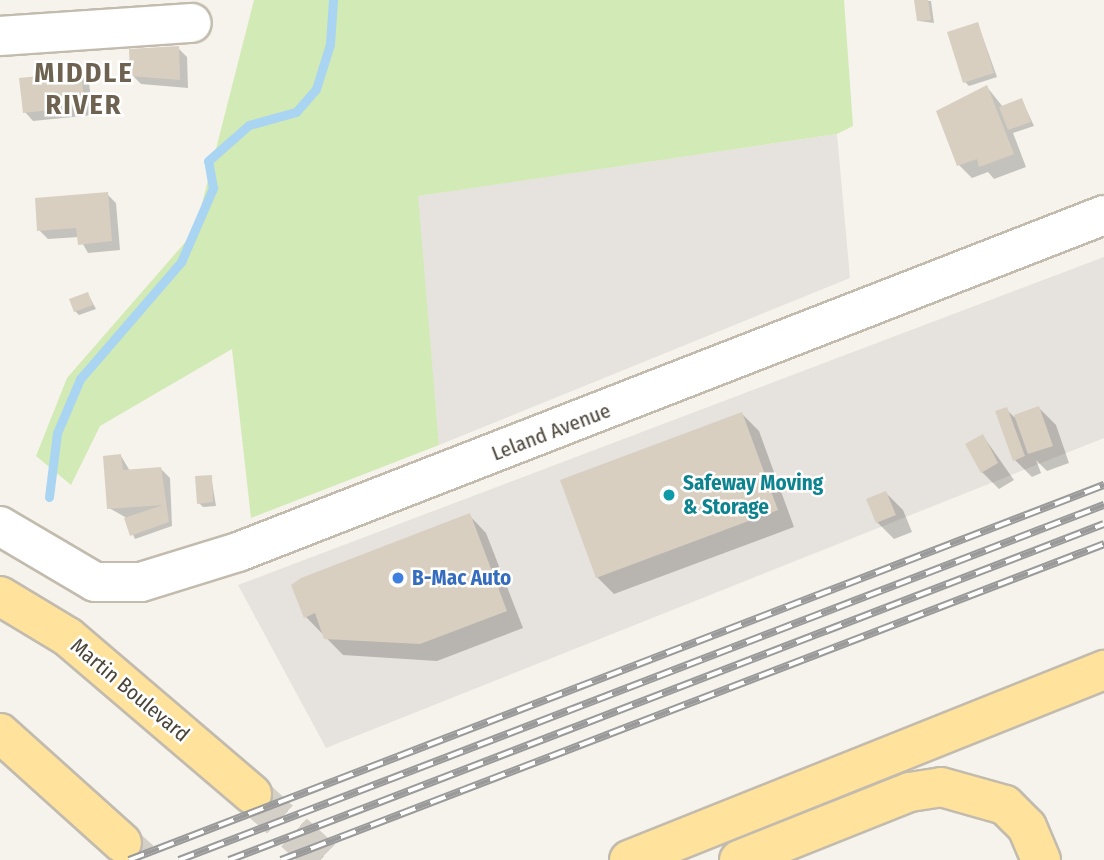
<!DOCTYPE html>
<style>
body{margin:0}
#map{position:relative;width:1104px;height:860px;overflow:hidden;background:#f6f3ec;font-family:"Fira Sans Condensed",sans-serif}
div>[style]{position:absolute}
.industrial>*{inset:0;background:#e6e2dd}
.green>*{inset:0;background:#d2eab5}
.shadow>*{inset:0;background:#0003}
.stream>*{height:9px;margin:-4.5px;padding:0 4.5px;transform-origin:4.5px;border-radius:4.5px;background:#a9d4f2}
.building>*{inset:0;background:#d8cfc1}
.major-tunnel>*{height:38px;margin-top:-19px;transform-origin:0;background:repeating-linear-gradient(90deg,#d4d0c8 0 38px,transparent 0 57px)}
.roads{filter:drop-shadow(2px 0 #c2bbae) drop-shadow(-2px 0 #c2bbae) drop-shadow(0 2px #c2bbae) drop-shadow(0 -2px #c2bbae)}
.minor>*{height:38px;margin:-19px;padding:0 19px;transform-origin:19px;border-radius:19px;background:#fff}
.major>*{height:38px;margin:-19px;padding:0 19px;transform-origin:19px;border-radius:19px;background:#ffe39c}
.rail>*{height:8px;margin-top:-4px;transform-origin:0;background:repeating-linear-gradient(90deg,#fff 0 16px,#9a9a9a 0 32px);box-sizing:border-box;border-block:2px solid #9a9a9a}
.dots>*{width:19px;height:19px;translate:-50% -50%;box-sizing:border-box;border:4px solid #fff;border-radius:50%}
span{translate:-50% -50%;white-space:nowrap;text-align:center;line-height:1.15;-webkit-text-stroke:5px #fff;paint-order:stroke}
.street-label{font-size:21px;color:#4b4439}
.culture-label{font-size:21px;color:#0d838f;font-weight:700}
.left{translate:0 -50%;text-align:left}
.shop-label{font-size:21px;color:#366cbe;font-weight:700}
.district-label{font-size:28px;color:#6e6250;font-weight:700;letter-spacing:2px}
</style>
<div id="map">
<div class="industrial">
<div style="clip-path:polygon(837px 134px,850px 278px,439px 445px,417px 196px)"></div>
<div style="clip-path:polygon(1104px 257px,1104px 438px,326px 748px,238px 585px)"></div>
</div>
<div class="green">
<div style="clip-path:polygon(254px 0,844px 0,853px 126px,837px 134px,418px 196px,439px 445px,251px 518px,232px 349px,100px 426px,71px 485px,36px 456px,67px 378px,195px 231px)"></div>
</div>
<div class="shadow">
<div style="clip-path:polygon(916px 0,931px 1px,934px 23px,919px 21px)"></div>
<div style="clip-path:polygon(978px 24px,997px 77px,969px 86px,965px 82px)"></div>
<div style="clip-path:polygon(178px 48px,187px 57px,188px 88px,141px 84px,132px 75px)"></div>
<div style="clip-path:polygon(80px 74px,89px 83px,93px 115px,33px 121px,25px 112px)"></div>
<div style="clip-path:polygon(987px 87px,1003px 107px,1022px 100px,1034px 126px,1013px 133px,1026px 167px,994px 179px,988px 172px,972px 178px,959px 165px)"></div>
<div style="clip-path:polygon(107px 194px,116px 203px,120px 250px,88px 253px,79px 237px,48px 239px,39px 230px)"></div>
<div style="clip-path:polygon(88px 294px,96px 309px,79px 315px,75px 311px)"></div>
<div style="clip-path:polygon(1039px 408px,1056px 425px,1069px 463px,1047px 471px,1036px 460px,1041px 473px,1032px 477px,1015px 460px,1006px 409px,1014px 417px)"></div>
<div style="clip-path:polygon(742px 414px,759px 431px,794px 527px,614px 594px,597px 577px)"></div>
<div style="clip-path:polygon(983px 436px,1014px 480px,999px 489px,982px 472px)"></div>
<div style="clip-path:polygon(121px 456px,130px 471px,161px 469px,170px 478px,172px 526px,135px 539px,125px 517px,109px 508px)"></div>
<div style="clip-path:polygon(211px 476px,216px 506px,203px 507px,199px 503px)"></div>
<div style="clip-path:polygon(886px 493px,903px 510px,912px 532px,894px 539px,877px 522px)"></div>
<div style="clip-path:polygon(469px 515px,486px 533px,523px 628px,437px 661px,343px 655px,306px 617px)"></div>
</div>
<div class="stream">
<div style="left:49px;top:497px;width:64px;rotate:-82.9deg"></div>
<div style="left:57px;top:433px;width:59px;rotate:-66.9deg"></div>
<div style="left:80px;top:379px;width:155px;rotate:-49.2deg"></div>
<div style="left:181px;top:262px;width:81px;rotate:-66.6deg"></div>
<div style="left:213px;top:188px;width:27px;rotate:-100deg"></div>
<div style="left:208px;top:161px;width:55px;rotate:-41.3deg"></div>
<div style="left:249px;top:125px;width:49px;rotate:-15.5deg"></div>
<div style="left:296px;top:112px;width:30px;rotate:-49deg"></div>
<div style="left:316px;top:89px;width:47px;rotate:-72.7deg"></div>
<div style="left:330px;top:44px;width:44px;rotate:-86.1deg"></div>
</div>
<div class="building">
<div style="clip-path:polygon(914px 0,928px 0,931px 20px,917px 21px)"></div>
<div style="clip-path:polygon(978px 22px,994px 73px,963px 83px,947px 32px)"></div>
<div style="clip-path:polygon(179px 46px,180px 80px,130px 76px,129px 49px)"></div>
<div style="clip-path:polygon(81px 72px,85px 106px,23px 113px,19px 78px)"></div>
<div style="clip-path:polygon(987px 85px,1014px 154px,979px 167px,977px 159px,957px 166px,936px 111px)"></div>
<div style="clip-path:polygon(1022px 98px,1031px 122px,1008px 130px,999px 107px)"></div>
<div style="clip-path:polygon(108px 192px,112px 241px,78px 245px,76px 228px,37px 231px,35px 198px)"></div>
<div style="clip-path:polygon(88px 292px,93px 305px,74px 312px,69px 299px)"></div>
<div style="clip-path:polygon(1039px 406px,1053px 446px,1028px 454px,1014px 415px)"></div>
<div style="clip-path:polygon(1007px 407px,1025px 456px,1013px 461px,995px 411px)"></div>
<div style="clip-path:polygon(742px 412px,778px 510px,596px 578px,560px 480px)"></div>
<div style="clip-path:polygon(983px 434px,998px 463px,981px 473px,965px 444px)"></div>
<div style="clip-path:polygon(121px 454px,123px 470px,161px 467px,169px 522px,130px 536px,124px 518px,163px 505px,107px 509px,103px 456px)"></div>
<div style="clip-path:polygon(212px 475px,213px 502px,197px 504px,195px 476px)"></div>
<div style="clip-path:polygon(886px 491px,896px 515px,876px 523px,866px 499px)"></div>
<div style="clip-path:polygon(470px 513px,507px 611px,420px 644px,324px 639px,315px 613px,304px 618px,291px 585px,301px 578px)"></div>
</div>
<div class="major-tunnel">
<div style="left:252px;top:794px;width:98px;rotate:42.5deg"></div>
<div style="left:122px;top:843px;width:25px;rotate:42deg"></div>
</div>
<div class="roads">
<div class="minor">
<div style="left:0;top:36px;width:192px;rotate:-3.9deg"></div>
<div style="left:0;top:526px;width:110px;rotate:30.5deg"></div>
<div style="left:95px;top:582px;width:46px"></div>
<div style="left:141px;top:582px;width:102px;rotate:-17.2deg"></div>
<div style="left:238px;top:552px;width:929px;rotate:-21.26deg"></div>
</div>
<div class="major">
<div style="left:0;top:596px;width:79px;rotate:31.1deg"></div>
<div style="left:68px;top:637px;width:242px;rotate:40.5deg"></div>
<div style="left:0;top:733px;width:164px;rotate:42deg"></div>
<div style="left:629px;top:860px;width:512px;rotate:-21.8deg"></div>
<div style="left:739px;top:860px;width:184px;rotate:-21.7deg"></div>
<div style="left:910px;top:792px;width:31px;rotate:-9deg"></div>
<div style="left:941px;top:787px;width:66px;rotate:15.7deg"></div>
<div style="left:1005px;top:805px;width:31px;rotate:45deg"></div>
<div style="left:1027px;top:827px;width:36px;rotate:67deg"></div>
</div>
</div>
<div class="rail">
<div style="left:129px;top:860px;width:1045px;rotate:-21.04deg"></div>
<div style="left:179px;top:860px;width:991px;rotate:-21deg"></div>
<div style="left:229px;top:860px;width:937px;rotate:-21.01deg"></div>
<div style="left:281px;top:860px;width:882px;rotate:-21deg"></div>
</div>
<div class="dots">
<div style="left:669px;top:495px;background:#0f9aa8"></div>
<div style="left:398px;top:578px;background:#3f7fe0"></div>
</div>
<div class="street-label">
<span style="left:551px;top:432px;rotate:-21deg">Leland Avenue</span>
<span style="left:130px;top:690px;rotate:40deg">Martin Boulevard</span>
</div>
<div class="culture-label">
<span class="left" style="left:683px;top:495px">Safeway Moving<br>&amp; Storage</span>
</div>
<div class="shop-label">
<span class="left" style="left:412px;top:578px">B-Mac Auto</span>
</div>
<div class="district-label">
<span style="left:84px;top:89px">MIDDLE<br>RIVER</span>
</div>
</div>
